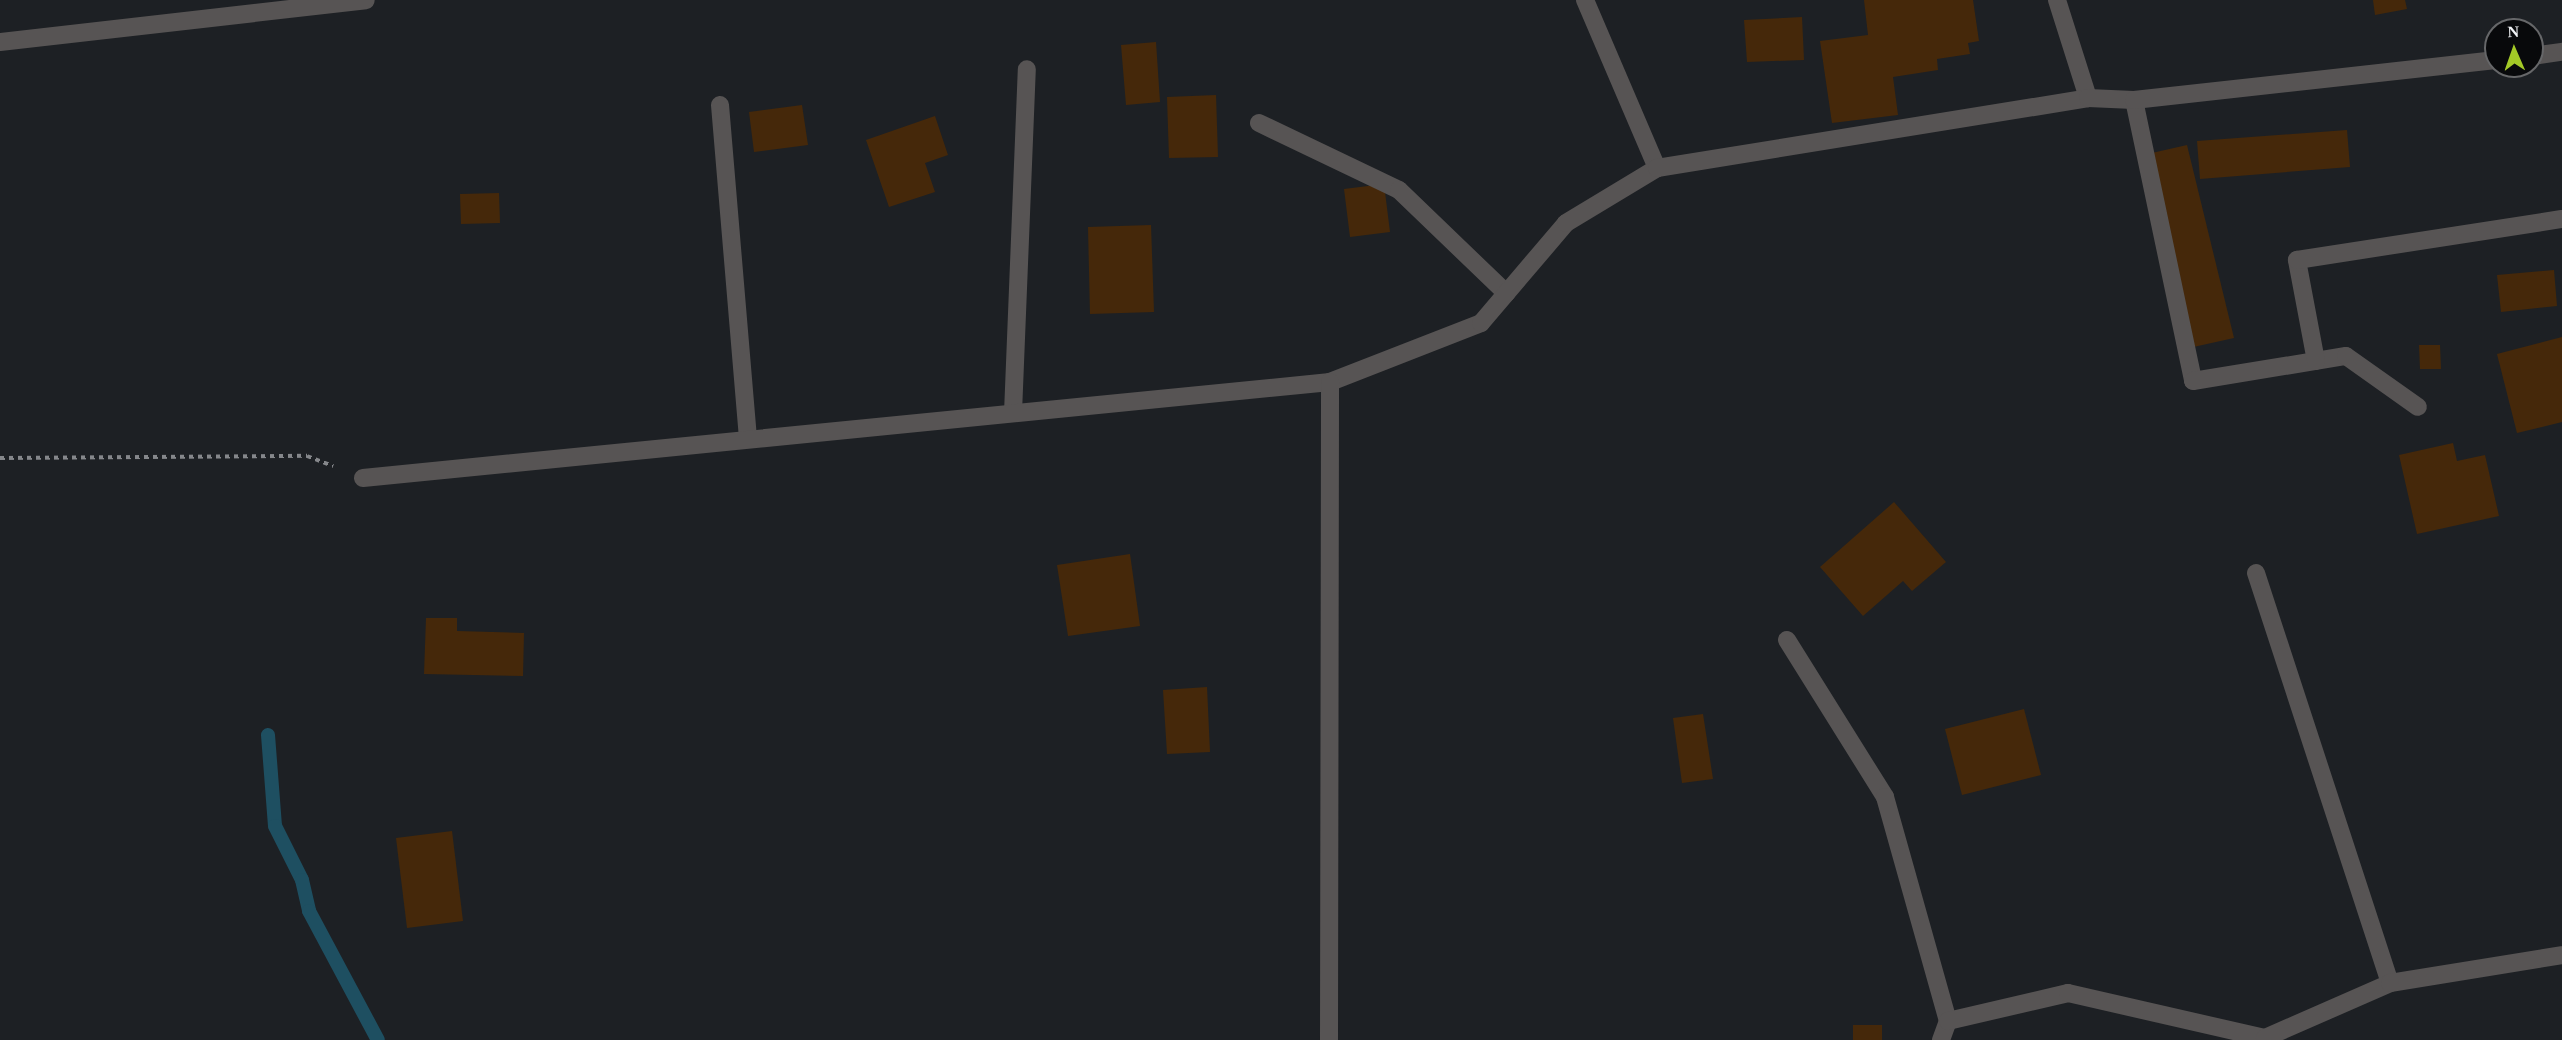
<!DOCTYPE html>
<style>
body{margin:0}
#map{position:relative;width:2562px;height:1040px;overflow:hidden;background:#1d2024;font-family:Georgia,serif}
div>[style]{position:absolute}
.stream>*{height:14px;margin:-7px;padding:0 7px;transform-origin:7px;border-radius:7px;background:#1e4f61}
.building>*{inset:0;background:#45280a}
.path>*{height:4px;margin-top:-2px;transform-origin:0;background:repeating-linear-gradient(90deg,#85878b 0 4.5px,transparent 0 9px)}
.minor>*{height:18px;margin:-9px;padding:0 9px;transform-origin:9px;border-radius:9px;background:#575454}
span{translate:-50% -50%;white-space:nowrap;text-align:center;line-height:1.15;-webkit-text-stroke:4.5px #08090b;paint-order:stroke}
.north{position:absolute;left:2484px;top:18px;width:60px;height:60px;box-sizing:border-box;background:#08090b;border:2px solid #666769;border-radius:50%;rotate:358deg;font-size:16px;font-weight:700;line-height:24px;text-align:center;color:#f2f4f7}
.north::after{content:'';display:block;margin:auto;width:21px;height:27px;background:#a3c927;clip-path:polygon(50% 0,100% 100%,50% 72%,0 100%)}
</style>
<div id="map">
<div class="stream">
<div style="left:268px;top:735px;width:91px;rotate:85.6deg"></div>
<div style="left:275px;top:826px;width:60px;rotate:63.4deg"></div>
<div style="left:302px;top:880px;width:32px;rotate:77deg"></div>
<div style="left:309px;top:911px;width:146px;rotate:61.9deg"></div>
</div>
<div class="building">
<div style="clip-path:polygon(1864px 0,1973px 0,1979px 41px,1968px 43px,1970px 54px,1937px 59px,1938px 70px,1893px 77px,1898px 115px,1832px 123px,1820px 41px,1868px 35px)"></div>
<div style="clip-path:polygon(2373px 0,2405px 0,2407px 9px,2375px 15px)"></div>
<div style="clip-path:polygon(1802px 17px,1804px 60px,1747px 62px,1744px 20px)"></div>
<div style="clip-path:polygon(1156px 42px,1160px 102px,1126px 105px,1121px 45px)"></div>
<div style="clip-path:polygon(1216px 95px,1218px 157px,1169px 158px,1167px 97px)"></div>
<div style="clip-path:polygon(802px 105px,808px 145px,754px 152px,749px 112px)"></div>
<div style="clip-path:polygon(935px 116px,948px 155px,925px 163px,935px 192px,889px 207px,866px 140px)"></div>
<div style="clip-path:polygon(2347px 130px,2350px 167px,2200px 179px,2197px 141px)"></div>
<div style="clip-path:polygon(2187px 145px,2234px 338px,2189px 348px,2143px 155px)"></div>
<div style="clip-path:polygon(1384px 184px,1390px 232px,1350px 237px,1344px 189px)"></div>
<div style="clip-path:polygon(499px 193px,500px 223px,461px 224px,460px 194px)"></div>
<div style="clip-path:polygon(1151px 225px,1154px 312px,1090px 314px,1088px 227px)"></div>
<div style="clip-path:polygon(2554px 270px,2557px 306px,2501px 312px,2497px 275px)"></div>
<div style="clip-path:polygon(2562px 337px,2562px 422px,2517px 433px,2497px 354px)"></div>
<div style="clip-path:polygon(2419px 345px,2440px 345px,2441px 369px,2420px 369px)"></div>
<div style="clip-path:polygon(2453px 443px,2457px 461px,2485px 455px,2499px 516px,2417px 534px,2399px 455px)"></div>
<div style="clip-path:polygon(1894px 502px,1946px 562px,1912px 591px,1903px 581px,1863px 616px,1820px 567px)"></div>
<div style="clip-path:polygon(1130px 554px,1140px 626px,1068px 636px,1057px 565px)"></div>
<div style="clip-path:polygon(426px 618px,457px 618px,457px 631px,524px 633px,523px 676px,424px 674px)"></div>
<div style="clip-path:polygon(1207px 687px,1210px 752px,1167px 754px,1163px 690px)"></div>
<div style="clip-path:polygon(2024px 709px,2041px 775px,1962px 795px,1945px 729px)"></div>
<div style="clip-path:polygon(1703px 714px,1713px 779px,1682px 783px,1673px 718px)"></div>
<div style="clip-path:polygon(452px 831px,463px 921px,407px 928px,396px 838px)"></div>
<div style="clip-path:polygon(1853px 1025px,1882px 1025px,1882px 1040px,1853px 1040px)"></div>
</div>
<div class="path">
<div style="left:0;top:458px;width:307px;rotate:-0.4deg"></div>
<div style="left:307px;top:456px;width:28px;rotate:21deg"></div>
</div>
<div class="minor">
<div style="left:1585px;top:0;width:183px;rotate:66.8deg"></div>
<div style="left:2057px;top:0;width:103px;rotate:72.4deg"></div>
<div style="left:0;top:42px;width:368px;rotate:-6.5deg"></div>
<div style="left:2532px;top:56px;width:30px;rotate:-8deg"></div>
<div style="left:2134px;top:100px;width:287px;rotate:78.1deg"></div>
<div style="left:2193px;top:381px;width:155px;rotate:-9.3deg"></div>
<div style="left:2346px;top:356px;width:88px;rotate:35.3deg"></div>
<div style="left:720px;top:105px;width:335px;rotate:85.2deg"></div>
<div style="left:1259px;top:123px;width:155px;rotate:25.6deg"></div>
<div style="left:1399px;top:190px;width:149px;rotate:43.9deg"></div>
<div style="left:2316px;top:361px;width:103px;rotate:-100.7deg"></div>
<div style="left:2297px;top:260px;width:268px;rotate:-8.8deg"></div>
<div style="left:1013px;top:413px;width:344px;rotate:-87.7deg"></div>
<div style="left:363px;top:478px;width:972px;rotate:-5.67deg"></div>
<div style="left:1330px;top:382px;width:162px;rotate:-21.3deg"></div>
<div style="left:1481px;top:323px;width:131px;rotate:-49.6deg"></div>
<div style="left:1566px;top:223px;width:106px;rotate:-31.1deg"></div>
<div style="left:1657px;top:168px;width:437px;rotate:-9.2deg"></div>
<div style="left:2088px;top:98px;width:46px;rotate:2.5deg"></div>
<div style="left:2134px;top:100px;width:364px;rotate:-6.3deg"></div>
<div style="left:2256px;top:573px;width:431px;rotate:71.9deg"></div>
<div style="left:1787px;top:640px;width:185px;rotate:58deg"></div>
<div style="left:1885px;top:797px;width:233px;rotate:74.3deg"></div>
<div style="left:1329px;top:1040px;width:658px;rotate:-89.91deg"></div>
<div style="left:1941px;top:1040px;width:20px;rotate:-70deg"></div>
<div style="left:1948px;top:1021px;width:123px;rotate:-13.1deg"></div>
<div style="left:2068px;top:993px;width:202px;rotate:12.9deg"></div>
<div style="left:2265px;top:1038px;width:137px;rotate:-23.7deg"></div>
<div style="left:2390px;top:983px;width:174px;rotate:-9.2deg"></div>
</div>
<div class="north">N</div>
</div>
